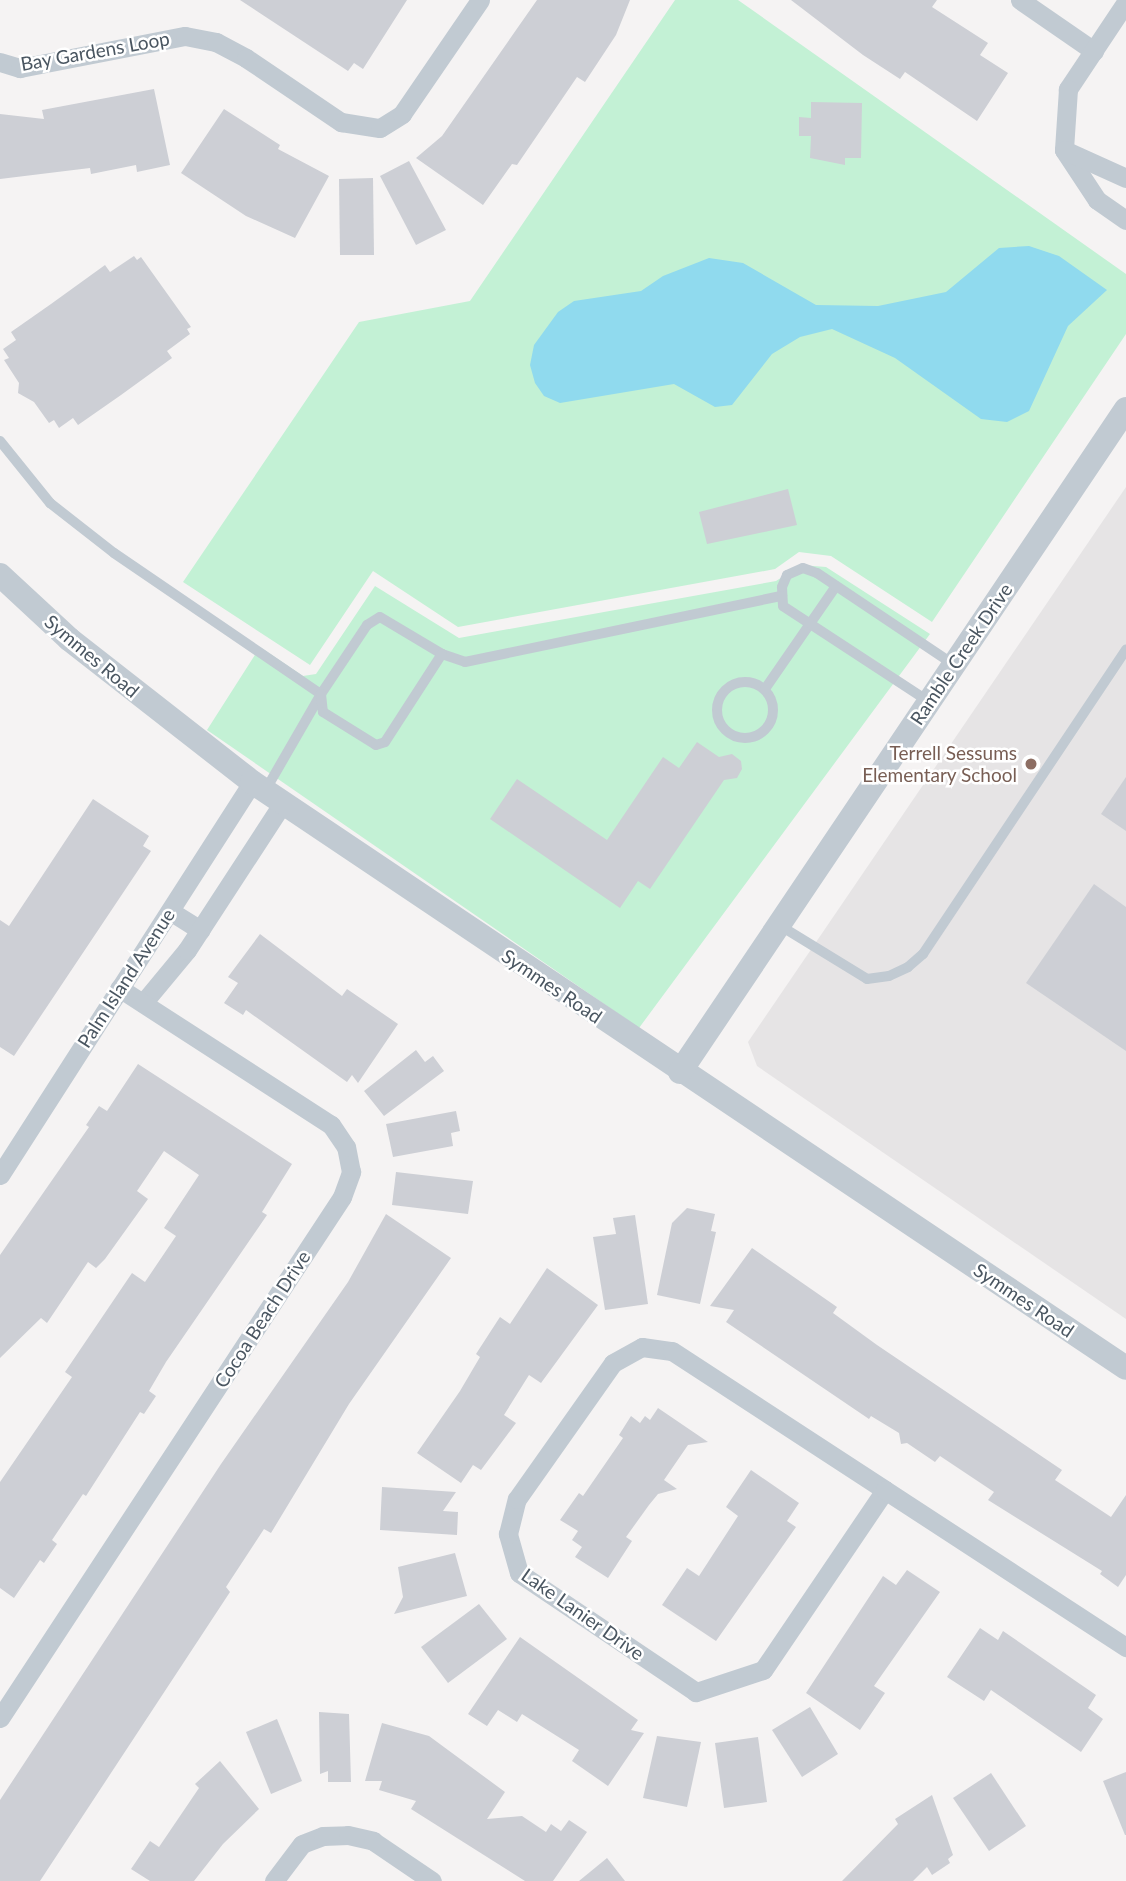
<!DOCTYPE html>
<style>
body{margin:0}
#map{position:relative;width:1126px;height:1881px;overflow:hidden;background:#f5f3f3;font-family:Lato,sans-serif}
div>[style]{position:absolute}
.education>*{inset:0;background:#e6e4e5}
.green>*{inset:0;background:#c3f1d5}
.water>*{inset:0;background:#90daee}
.building>*{inset:0;background:#cdcfd5}
.service>*{height:10px;margin:-5px;padding:0 5px;transform-origin:5px;border-radius:5px;background:#c1cad2}
.service>.ring{margin:-5px;padding:0;box-sizing:content-box;background:none;border:10px solid #c1cad2;border-radius:50%}
.minor>*{height:19px;margin:-9.5px;padding:0 9.5px;transform-origin:9.5px;border-radius:9.5px;background:#c1cad2}
.tertiary>*{height:24px;margin:-12px;padding:0 12px;transform-origin:12px;border-radius:12px;background:#c1cad2}
.dots>*{width:19px;height:19px;translate:-50% -50%;box-sizing:border-box;border:4px solid #fff;border-radius:50%}
span{translate:-50% -50%;white-space:nowrap;text-align:center;line-height:1.15;-webkit-text-stroke:5px #fff;paint-order:stroke}
.street-label{font-size:19px;color:#4a5661}
.education-label{font-size:19px;color:#785e54}
.right{translate:-100% -50%;text-align:right}
</style>
<div id="map">
<div class="education">
<div style="clip-path:polygon(1126px 487px,1126px 1319px,757px 1066px,748px 1042px)"></div>
</div>
<div class="green">
<div style="clip-path:polygon(675px 0,738px 0,1126px 274px,1126px 334px,932px 622px,831px 556px,799px 552px,775px 569px,458px 627px,373px 571px,310px 665px,183px 582px,359px 322px,470px 301px)"></div>
<div style="clip-path:polygon(801px 565px,826px 567px,930px 634px,639px 1028px,207px 730px,260px 647px,303px 676px,316px 674px,375px 586px,459px 638px,776px 581px)"></div>
</div>
<div class="water">
<div style="clip-path:polygon(1029px 246px,1059px 256px,1107px 290px,1068px 326px,1029px 411px,1007px 422px,981px 419px,895px 358px,832px 329px,800px 337px,772px 354px,732px 405px,715px 407px,674px 384px,560px 403px,544px 396px,535px 383px,530px 365px,534px 345px,558px 312px,574px 301px,641px 291px,663px 276px,709px 258px,743px 263px,816px 305px,878px 306px,946px 292px,999px 248px)"></div>
</div>
<div class="building">
<div style="clip-path:polygon(240px 0,407px 0,363px 69px,354px 63px,348px 71px)"></div>
<div style="clip-path:polygon(537px 0,630px 0,616px 35px,585px 82px,577px 77px,517px 165px,512px 164px,483px 205px,416px 158px,442px 136px)"></div>
<div style="clip-path:polygon(791px 0,937px 0,932px 7px,988px 43px,980px 55px,1008px 73px,977px 121px,905px 72px,900px 79px,863px 55px)"></div>
<div style="clip-path:polygon(154px 89px,170px 165px,137px 172px,136px 165px,91px 174px,90px 168px,0 179px,0 114px,44px 119px,42px 110px)"></div>
<div style="clip-path:polygon(811px 102px,862px 103px,861px 158px,845px 158px,845px 165px,810px 158px,811px 136px,799px 136px,799px 117px,811px 118px)"></div>
<div style="clip-path:polygon(224px 109px,280px 145px,278px 149px,329px 176px,295px 238px,246px 216px,181px 173px)"></div>
<div style="clip-path:polygon(409px 161px,446px 230px,416px 245px,380px 176px)"></div>
<div style="clip-path:polygon(373px 178px,374px 255px,340px 255px,339px 179px)"></div>
<div style="clip-path:polygon(134px 256px,137px 260px,141px 257px,191px 327px,187px 329px,190px 334px,167px 351px,172px 358px,121px 395px,78px 425px,73px 418px,59px 428px,54px 420px,49px 423px,34px 402px,18px 393px,19px 383px,4px 360px,9px 358px,3px 349px,16px 340px,11px 332px,51px 304px,105px 265px,110px 272px)"></div>
<div style="clip-path:polygon(788px 489px,797px 525px,707px 544px,699px 512px)"></div>
<div style="clip-path:polygon(697px 742px,719px 757px,732px 754px,741px 761px,742px 769px,737px 778px,724px 780px,650px 889px,638px 881px,620px 908px,490px 819px,517px 779px,607px 840px,663px 757px,679px 768px)"></div>
<div style="clip-path:polygon(1126px 777px,1126px 831px,1101px 814px)"></div>
<div style="clip-path:polygon(93px 799px,149px 836px,143px 846px,151px 851px,14px 1056px,0 1047px,0 920px,9px 926px)"></div>
<div style="clip-path:polygon(1094px 884px,1126px 907px,1126px 1051px,1026px 983px)"></div>
<div style="clip-path:polygon(260px 934px,342px 996px,347px 989px,398px 1024px,358px 1083px,352px 1075px,347px 1082px,246px 1010px,243px 1015px,224px 1003px,238px 983px,228px 977px)"></div>
<div style="clip-path:polygon(416px 1050px,425px 1062px,433px 1056px,444px 1071px,384px 1116px,364px 1091px)"></div>
<div style="clip-path:polygon(138px 1064px,292px 1164px,262px 1212px,267px 1215px,166px 1362px,149px 1391px,156px 1396px,144px 1414px,140px 1412px,86px 1496px,83px 1494px,52px 1540px,57px 1544px,44px 1563px,40px 1560px,14px 1598px,0 1588px,0 1482px,72px 1377px,65px 1372px,132px 1273px,145px 1282px,176px 1236px,164px 1228px,199px 1175px,164px 1151px,137px 1191px,148px 1199px,105px 1259px,96px 1268px,88px 1262px,47px 1323px,41px 1318px,0 1358px,0 1255px,89px 1127px,86px 1125px,99px 1106px,107px 1111px)"></div>
<div style="clip-path:polygon(456px 1111px,460px 1131px,451px 1133px,453px 1146px,393px 1157px,386px 1124px)"></div>
<div style="clip-path:polygon(396px 1172px,473px 1181px,468px 1214px,392px 1205px)"></div>
<div style="clip-path:polygon(687px 1208px,715px 1214px,711px 1231px,716px 1232px,700px 1304px,657px 1295px,672px 1223px)"></div>
<div style="clip-path:polygon(386px 1214px,451px 1258px,349px 1404px,271px 1533px,264px 1529px,226px 1587px,230px 1592px,40px 1881px,0 1881px,0 1800px,221px 1464px,348px 1282px)"></div>
<div style="clip-path:polygon(635px 1215px,648px 1304px,605px 1310px,593px 1237px,616px 1234px,613px 1218px)"></div>
<div style="clip-path:polygon(752px 1248px,837px 1307px,833px 1313px,877px 1345px,1062px 1470px,1055px 1480px,1111px 1517px,1126px 1495px,1126px 1575px,1118px 1587px,1100px 1574px,1102px 1571px,988px 1500px,994px 1492px,940px 1456px,935px 1462px,907px 1443px,901px 1444px,899px 1433px,871px 1416px,869px 1419px,726px 1322px,734px 1310px,710px 1306px)"></div>
<div style="clip-path:polygon(547px 1268px,598px 1305px,541px 1383px,529px 1375px,504px 1415px,516px 1423px,481px 1470px,473px 1465px,461px 1483px,417px 1453px,460px 1391px,480px 1357px,476px 1354px,498px 1320px,500px 1317px,510px 1324px)"></div>
<div style="clip-path:polygon(658px 1408px,708px 1442px,688px 1445px,664px 1480px,677px 1489px,658px 1494px,649px 1505px,626px 1537px,632px 1541px,608px 1578px,575px 1557px,582px 1547px,572px 1540px,578px 1531px,560px 1520px,579px 1493px,583px 1496px,623px 1438px,619px 1435px,631px 1416px,640px 1423px,645px 1416px,650px 1420px)"></div>
<div style="clip-path:polygon(751px 1470px,799px 1503px,787px 1521px,796px 1527px,716px 1641px,662px 1605px,687px 1568px,699px 1576px,738px 1516px,726px 1507px)"></div>
<div style="clip-path:polygon(382px 1487px,456px 1492px,443px 1511px,458px 1512px,457px 1535px,380px 1530px)"></div>
<div style="clip-path:polygon(455px 1553px,467px 1596px,394px 1614px,403px 1597px,398px 1567px)"></div>
<div style="clip-path:polygon(907px 1570px,940px 1592px,874px 1686px,885px 1693px,860px 1730px,806px 1693px,883px 1576px,896px 1585px)"></div>
<div style="clip-path:polygon(479px 1604px,507px 1639px,448px 1683px,421px 1647px)"></div>
<div style="clip-path:polygon(980px 1628px,998px 1640px,1003px 1631px,1096px 1695px,1088px 1708px,1103px 1719px,1081px 1752px,991px 1690px,984px 1701px,947px 1677px)"></div>
<div style="clip-path:polygon(520px 1637px,638px 1720px,631px 1730px,644px 1733px,608px 1786px,572px 1761px,579px 1750px,522px 1714px,517px 1722px,498px 1710px,487px 1726px,468px 1714px)"></div>
<div style="clip-path:polygon(810px 1707px,838px 1754px,802px 1777px,772px 1730px)"></div>
<div style="clip-path:polygon(319px 1712px,349px 1714px,351px 1782px,328px 1782px,328px 1771px,320px 1774px)"></div>
<div style="clip-path:polygon(277px 1719px,302px 1781px,271px 1794px,246px 1732px)"></div>
<div style="clip-path:polygon(382px 1723px,429px 1736px,505px 1792px,487px 1819px,522px 1816px,546px 1832px,551px 1824px,561px 1831px,569px 1820px,587px 1832px,553px 1881px,525px 1881px,411px 1809px,416px 1801px,379px 1790px,382px 1781px,365px 1781px)"></div>
<div style="clip-path:polygon(657px 1736px,701px 1742px,687px 1807px,643px 1798px)"></div>
<div style="clip-path:polygon(758px 1737px,767px 1802px,724px 1808px,715px 1743px)"></div>
<div style="clip-path:polygon(220px 1761px,259px 1809px,223px 1844px,194px 1881px,150px 1881px,131px 1869px,150px 1841px,159px 1847px,199px 1788px,195px 1784px)"></div>
<div style="clip-path:polygon(1126px 1772px,1126px 1835px,1125px 1835px,1103px 1781px)"></div>
<div style="clip-path:polygon(991px 1773px,1026px 1826px,989px 1851px,953px 1798px)"></div>
<div style="clip-path:polygon(932px 1795px,953px 1855px,948px 1859px,950px 1863px,932px 1875px,927px 1867px,913px 1881px,842px 1881px,898px 1824px,895px 1819px)"></div>
<div style="clip-path:polygon(607px 1858px,625px 1881px,579px 1881px)"></div>
</div>
<div class="service">
<div style="left:0;top:441px;width:80px;rotate:51.1deg"></div>
<div style="left:50px;top:503px;width:81px;rotate:38deg"></div>
<div style="left:114px;top:553px;width:250px;rotate:34.3deg"></div>
<div style="left:321px;top:694px;width:83px;rotate:-56.3deg"></div>
<div style="left:367px;top:625px;width:15px;rotate:-32deg"></div>
<div style="left:380px;top:617px;width:72px;rotate:30.8deg"></div>
<div style="left:442px;top:654px;width:24px;rotate:19deg"></div>
<div style="left:465px;top:662px;width:324px;rotate:-11.8deg"></div>
<div class="ring" style="left:717px;top:682px;width:46px;height:46px"></div>
<div style="left:765px;top:689px;width:125px;rotate:-55.4deg"></div>
<div style="left:928px;top:701px;width:173px;rotate:-146.8deg"></div>
<div style="left:783px;top:606px;width:19px;rotate:-93deg"></div>
<div style="left:782px;top:587px;width:13px;rotate:-67deg"></div>
<div style="left:787px;top:575px;width:17px;rotate:-24deg"></div>
<div style="left:803px;top:568px;width:15px;rotate:20deg"></div>
<div style="left:817px;top:573px;width:164px;rotate:33.8deg"></div>
<div style="left:265px;top:791px;width:112px;rotate:-60deg"></div>
<div style="left:321px;top:694px;width:18px;rotate:84deg"></div>
<div style="left:323px;top:712px;width:62px;rotate:31.9deg"></div>
<div style="left:376px;top:745px;width:9px;rotate:-18deg"></div>
<div style="left:385px;top:742px;width:105px;rotate:-57.1deg"></div>
<div style="left:779px;top:925px;width:103px;rotate:31.5deg"></div>
<div style="left:867px;top:979px;width:22px;rotate:-8deg"></div>
<div style="left:889px;top:976px;width:21px;rotate:-25deg"></div>
<div style="left:908px;top:967px;width:20px;rotate:-41deg"></div>
<div style="left:923px;top:954px;width:366px;rotate:-56.3deg"></div>
</div>
<div class="minor">
<div style="left:1020px;top:0;width:90px;rotate:34.6deg"></div>
<div style="left:1126px;top:2px;width:105px;rotate:123.7deg"></div>
<div style="left:1068px;top:89px;width:61px;rotate:93.8deg"></div>
<div style="left:1064px;top:150px;width:60px;rotate:56.6deg"></div>
<div style="left:1097px;top:200px;width:35px;rotate:35deg"></div>
<div style="left:0;top:62px;width:21px;rotate:17deg"></div>
<div style="left:20px;top:68px;width:168px;rotate:-11deg"></div>
<div style="left:185px;top:36px;width:32px;rotate:11deg"></div>
<div style="left:216px;top:42px;width:34px;rotate:28deg"></div>
<div style="left:246px;top:58px;width:115px;rotate:34deg"></div>
<div style="left:341px;top:122px;width:39px;rotate:9deg"></div>
<div style="left:380px;top:128px;width:26px;rotate:-32deg"></div>
<div style="left:402px;top:114px;width:138px;rotate:-55.6deg"></div>
<div style="left:1064px;top:150px;width:68px;rotate:24.3deg"></div>
<div style="left:170px;top:911px;width:36px;rotate:32deg"></div>
<div style="left:143px;top:1003px;width:69px;rotate:-50.3deg"></div>
<div style="left:187px;top:950px;width:176px;rotate:-56.9deg"></div>
<div style="left:0;top:1175px;width:467px;rotate:-57.3deg"></div>
<div style="left:642px;top:1347px;width:30px;rotate:8deg"></div>
<div style="left:672px;top:1351px;width:254px;rotate:33.1deg"></div>
<div style="left:885px;top:1490px;width:217px;rotate:124.1deg"></div>
<div style="left:763px;top:1670px;width:71px;rotate:161.8deg"></div>
<div style="left:696px;top:1692px;width:213px;rotate:-146.1deg"></div>
<div style="left:519px;top:1573px;width:41px;rotate:-105.8deg"></div>
<div style="left:508px;top:1534px;width:36px;rotate:-76deg"></div>
<div style="left:517px;top:1499px;width:166px;rotate:-54.8deg"></div>
<div style="left:613px;top:1363px;width:33px;rotate:-29deg"></div>
<div style="left:885px;top:1490px;width:288px;rotate:33.1deg"></div>
<div style="left:0;top:1718px;width:623px;rotate:-56.72deg"></div>
<div style="left:342px;top:1197px;width:27px;rotate:-70deg"></div>
<div style="left:351px;top:1172px;width:25px;rotate:-101deg"></div>
<div style="left:346px;top:1147px;width:27px;rotate:-124deg"></div>
<div style="left:331px;top:1125px;width:252px;rotate:-147.1deg"></div>
<div style="left:274px;top:1881px;width:46px;rotate:-52.9deg"></div>
<div style="left:302px;top:1844px;width:22px;rotate:-21deg"></div>
<div style="left:323px;top:1836px;width:25px;rotate:-2deg"></div>
<div style="left:348px;top:1835px;width:26px;rotate:13deg"></div>
<div style="left:373px;top:1841px;width:71px;rotate:34.1deg"></div>
</div>
<div class="tertiary">
<div style="left:0;top:575px;width:94px;rotate:42.8deg"></div>
<div style="left:69px;top:639px;width:232px;rotate:38deg"></div>
<div style="left:252px;top:782px;width:1052px;rotate:33.84deg"></div>
<div style="left:680px;top:1072px;width:799px;rotate:-56.07deg"></div>
</div>
<div class="dots">
<div style="left:1031px;top:764px;background:#8d6e63"></div>
</div>
<div class="street-label">
<span style="left:95px;top:51px;rotate:-10deg">Bay Gardens Loop</span>
<span style="left:961px;top:654px;rotate:-56deg">Ramble Creek Drive</span>
<span style="left:92px;top:656px;rotate:40deg">Symmes Road</span>
<span style="left:126px;top:978px;rotate:-57deg">Palm Island Avenue</span>
<span style="left:552px;top:986px;rotate:34deg">Symmes Road</span>
<span style="left:1024px;top:1300px;rotate:34deg">Symmes Road</span>
<span style="left:262px;top:1319px;rotate:-57deg">Cocoa Beach Drive</span>
<span style="left:583px;top:1614px;rotate:35deg">Lake Lanier Drive</span>
</div>
<div class="education-label">
<span class="right" style="left:1017px;top:764px">Terrell Sessums<br>Elementary School</span>
</div>
</div>
